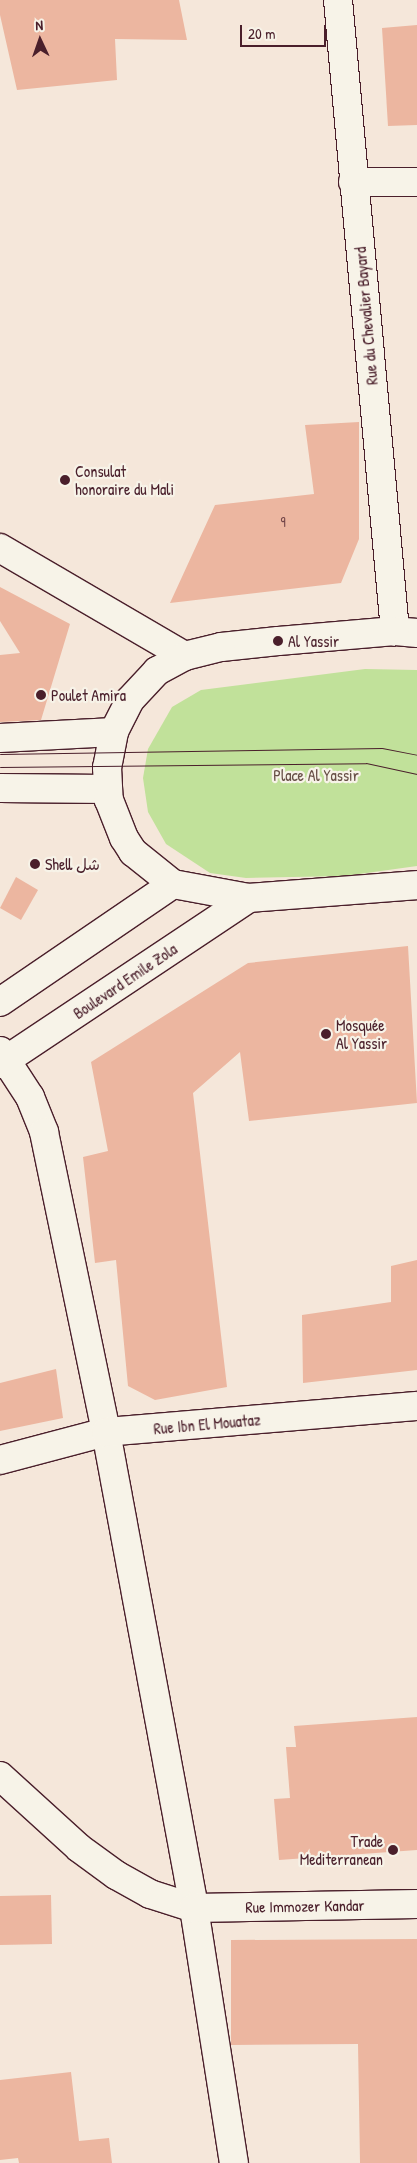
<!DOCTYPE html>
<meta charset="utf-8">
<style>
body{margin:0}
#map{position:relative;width:417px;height:2163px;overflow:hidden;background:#f5e7da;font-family:"Patrick Hand","Playpen Sans Arabic",sans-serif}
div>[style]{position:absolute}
.green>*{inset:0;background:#c1e19a}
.building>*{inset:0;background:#ecb6a0}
.roads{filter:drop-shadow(1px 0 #4a1f2b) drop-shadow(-1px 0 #4a1f2b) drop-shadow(0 1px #4a1f2b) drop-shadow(0 -1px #4a1f2b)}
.minor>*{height:28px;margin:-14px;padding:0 14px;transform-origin:14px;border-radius:14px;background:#f7f3e8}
.major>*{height:28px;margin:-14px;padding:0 14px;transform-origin:14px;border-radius:14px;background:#f7f3e8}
.tram>*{height:1px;margin:-0.5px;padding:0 0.5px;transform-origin:0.5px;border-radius:0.5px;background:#4a1f2b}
.dots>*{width:14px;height:14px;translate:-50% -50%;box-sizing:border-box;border:2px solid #f7f3e8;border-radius:50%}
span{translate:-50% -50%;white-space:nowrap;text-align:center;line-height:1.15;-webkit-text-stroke:4.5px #f7f3e8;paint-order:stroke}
.number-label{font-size:14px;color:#724548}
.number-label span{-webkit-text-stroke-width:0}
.street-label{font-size:16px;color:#4a1f2b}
.poi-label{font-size:16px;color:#4a1f2b}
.left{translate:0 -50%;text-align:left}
.right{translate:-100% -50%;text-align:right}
.park-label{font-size:16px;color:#685047}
.north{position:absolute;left:15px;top:15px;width:50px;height:50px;-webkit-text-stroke:4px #f7f3e8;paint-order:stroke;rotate:357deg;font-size:14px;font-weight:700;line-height:20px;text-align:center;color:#4a1f2b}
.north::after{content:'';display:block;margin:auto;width:18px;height:22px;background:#4a1f2b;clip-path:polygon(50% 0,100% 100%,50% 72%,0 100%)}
.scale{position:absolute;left:240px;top:25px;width:86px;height:22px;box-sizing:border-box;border:2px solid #4a1f2b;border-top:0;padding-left:6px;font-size:15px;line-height:18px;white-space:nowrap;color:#4a1f2b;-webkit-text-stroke:4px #f7f3e8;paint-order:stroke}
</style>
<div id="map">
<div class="green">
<div style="clip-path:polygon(365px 669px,417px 670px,417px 866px,345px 876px,246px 878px,210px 873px,166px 844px,148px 812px,143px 778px,148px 749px,172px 707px,201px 690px)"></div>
</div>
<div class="building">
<div style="clip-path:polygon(0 0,179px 0,187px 40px,115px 39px,117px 80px,17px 90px,0 15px)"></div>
<div style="clip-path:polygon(417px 25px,417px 125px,388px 126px,382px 28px)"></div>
<div style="clip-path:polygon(359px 422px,359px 539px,341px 583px,170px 603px,215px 505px,314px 494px,305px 425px)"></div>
<div style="clip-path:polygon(0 587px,70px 624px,41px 720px,0 722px,0 655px,20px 653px,0 621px)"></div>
<div style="clip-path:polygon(16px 877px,38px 890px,21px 920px,0 908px)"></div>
<div style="clip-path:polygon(408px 946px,417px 1103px,249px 1121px,240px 1052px,193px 1093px,227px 1387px,155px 1400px,128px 1386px,116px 1260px,95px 1263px,83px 1157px,108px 1151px,91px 1062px,248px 963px)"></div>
<div style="clip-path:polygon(417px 1260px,417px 1370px,303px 1383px,302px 1315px,391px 1302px,391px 1266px)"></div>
<div style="clip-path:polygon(56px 1369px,63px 1418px,0 1431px,0 1383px)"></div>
<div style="clip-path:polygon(417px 1717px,417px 1850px,279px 1860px,274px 1799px,290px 1798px,286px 1747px,296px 1747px,294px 1726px)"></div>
<div style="clip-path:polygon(51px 1895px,52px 1944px,0 1945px,0 1896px)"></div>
<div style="clip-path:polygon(417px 1939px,417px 2163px,360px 2163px,358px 2044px,231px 2045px,231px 1940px)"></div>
<div style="clip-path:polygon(71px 2072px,79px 2141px,109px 2138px,112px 2163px,19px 2163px,18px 2158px,0 2160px,0 2080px)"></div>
</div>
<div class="roads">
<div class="minor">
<div style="left:338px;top:0;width:634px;rotate:84.84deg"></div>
<div style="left:353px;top:182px;width:64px"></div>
<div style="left:0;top:548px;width:214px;rotate:30.3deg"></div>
<div style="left:0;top:738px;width:114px;rotate:-3deg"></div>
<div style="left:0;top:788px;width:108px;rotate:0.5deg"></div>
<div style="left:0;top:1051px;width:55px;rotate:56.9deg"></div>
<div style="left:30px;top:1097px;width:38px;rotate:68deg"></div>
<div style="left:44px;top:1132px;width:306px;rotate:78.3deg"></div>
<div style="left:106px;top:1432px;width:484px;rotate:79.5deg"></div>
<div style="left:194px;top:1908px;width:258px;rotate:81.1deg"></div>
<div style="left:0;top:1460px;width:110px;rotate:-14.8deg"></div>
<div style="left:106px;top:1432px;width:312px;rotate:-4.8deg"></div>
<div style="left:0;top:1776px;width:107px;rotate:42.3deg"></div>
<div style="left:79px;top:1848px;width:46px;rotate:36.1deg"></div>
<div style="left:116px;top:1875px;width:39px;rotate:29deg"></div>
<div style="left:150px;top:1894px;width:46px;rotate:17.7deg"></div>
<div style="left:194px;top:1908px;width:223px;rotate:-1deg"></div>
</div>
<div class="major">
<div style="left:417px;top:633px;width:22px;rotate:-175deg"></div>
<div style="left:395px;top:631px;width:117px;rotate:175.1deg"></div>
<div style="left:278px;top:641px;width:57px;rotate:174deg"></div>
<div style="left:221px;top:647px;width:37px;rotate:166deg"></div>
<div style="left:185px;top:656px;width:32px;rotate:152deg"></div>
<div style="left:157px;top:671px;width:40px;rotate:133deg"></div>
<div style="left:130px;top:700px;width:36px;rotate:117deg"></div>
<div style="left:114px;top:732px;width:36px;rotate:101deg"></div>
<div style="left:107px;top:767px;width:33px;rotate:87deg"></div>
<div style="left:109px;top:800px;width:41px;rotate:68.5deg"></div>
<div style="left:124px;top:838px;width:17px;rotate:57deg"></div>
<div style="left:133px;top:852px;width:51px;rotate:38.7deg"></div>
<div style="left:173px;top:884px;width:77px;rotate:10.4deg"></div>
<div style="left:249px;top:898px;width:169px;rotate:-4.4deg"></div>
<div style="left:0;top:1002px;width:209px;rotate:-34.3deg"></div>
<div style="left:0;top:1064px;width:299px;rotate:-33.7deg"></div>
</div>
</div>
<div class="tram">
<div style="left:0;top:754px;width:382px;rotate:-0.9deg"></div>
<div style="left:382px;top:748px;width:36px;rotate:11deg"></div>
<div style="left:0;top:767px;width:366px;rotate:-0.6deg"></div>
<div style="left:366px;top:763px;width:52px;rotate:12.2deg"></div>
</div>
<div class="dots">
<div style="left:65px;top:480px;background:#4a1f2b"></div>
<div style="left:278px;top:641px;background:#4a1f2b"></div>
<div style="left:41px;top:695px;background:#4a1f2b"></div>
<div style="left:35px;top:864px;background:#4a1f2b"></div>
<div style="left:326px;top:1034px;background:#4a1f2b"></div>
<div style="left:393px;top:1850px;background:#4a1f2b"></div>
</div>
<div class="number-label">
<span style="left:283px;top:522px">9</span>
</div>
<div class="street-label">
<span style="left:366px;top:316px;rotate:-95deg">Rue du Chevalier Bayard</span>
<span style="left:125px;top:981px;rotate:-34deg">Boulevard Emile Zola</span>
<span style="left:207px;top:1424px;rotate:-5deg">Rue Ibn El Mouataz</span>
<span style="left:305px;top:1906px;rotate:-1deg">Rue Immozer Kandar</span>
</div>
<div class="poi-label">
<span class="left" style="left:75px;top:480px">Consulat<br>honoraire du Mali</span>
<span class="left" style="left:288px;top:641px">Al Yassir</span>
<span class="left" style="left:51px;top:695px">Poulet Amira</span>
<span class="left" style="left:45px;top:864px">Shell شل</span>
<span class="left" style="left:336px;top:1034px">Mosquée<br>Al Yassir</span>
<span class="right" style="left:383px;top:1850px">Trade<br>Mediterranean</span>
</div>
<div class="park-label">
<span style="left:316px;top:775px">Place Al Yassir</span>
</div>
<div class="north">N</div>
<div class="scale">20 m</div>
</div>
